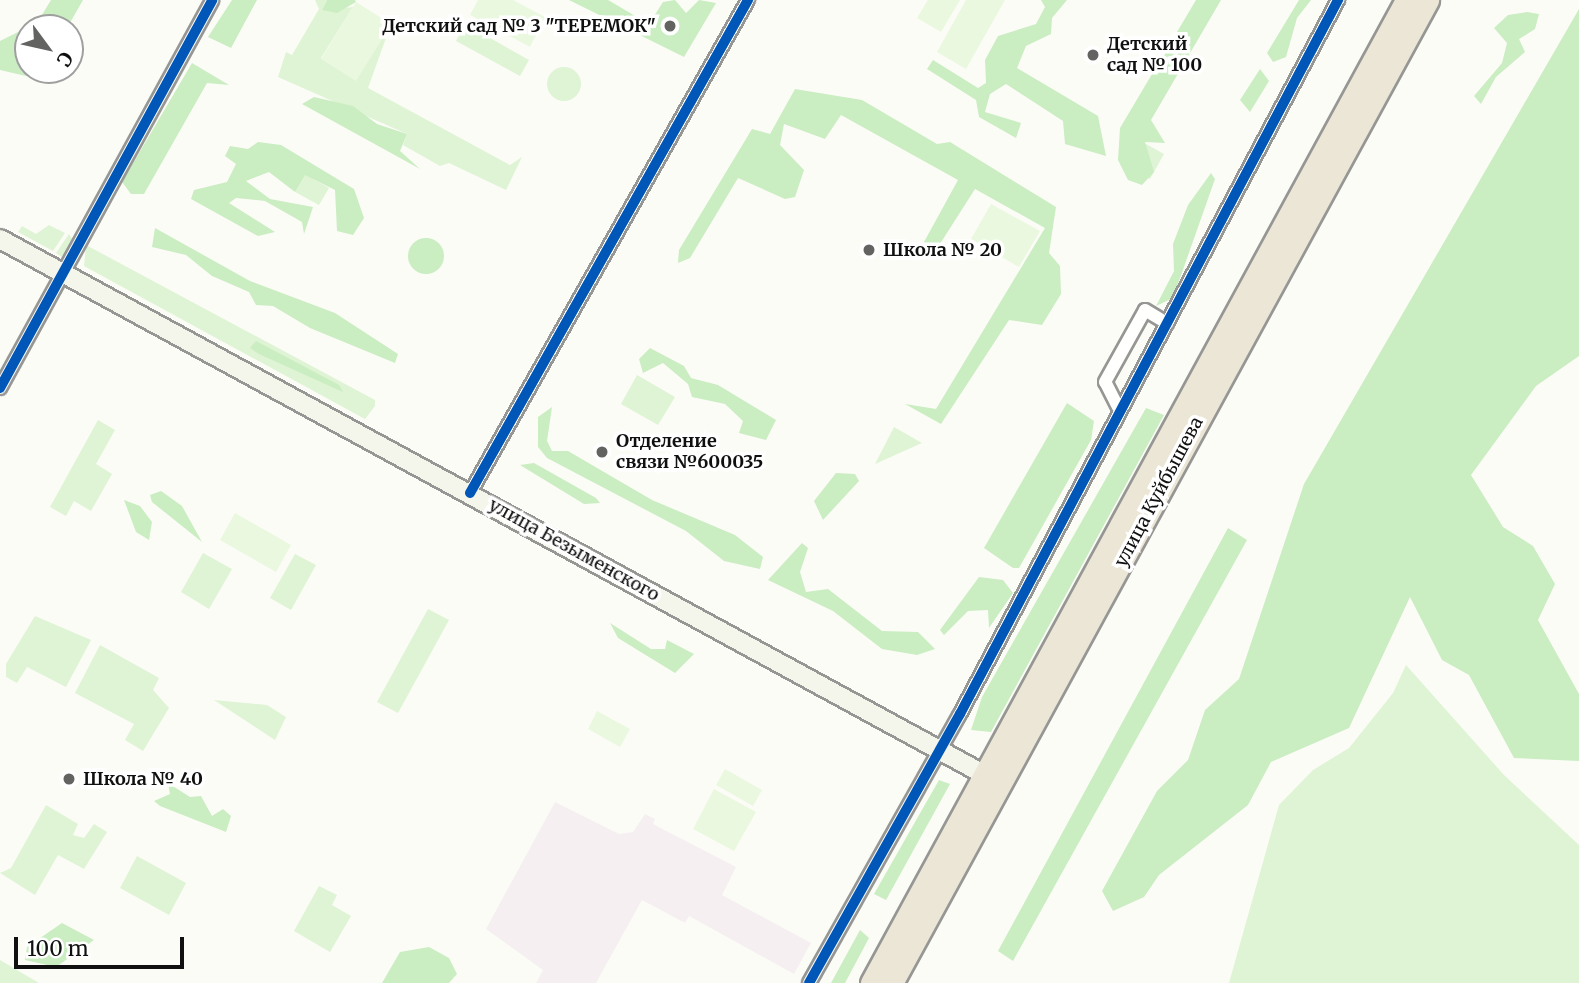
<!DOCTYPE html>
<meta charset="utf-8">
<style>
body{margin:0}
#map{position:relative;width:1579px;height:983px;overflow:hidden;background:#fcfcf7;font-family:Merriweather,serif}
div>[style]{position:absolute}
.industrial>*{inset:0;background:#f5eff2}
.green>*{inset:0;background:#def4d4}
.round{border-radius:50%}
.forest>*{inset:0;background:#caedc2}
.pitch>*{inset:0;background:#eaf8df}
.roads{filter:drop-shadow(2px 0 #969694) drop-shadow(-2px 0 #969694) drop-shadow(0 2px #969694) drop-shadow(0 -2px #969694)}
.street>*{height:12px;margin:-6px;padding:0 6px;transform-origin:6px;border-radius:6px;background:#fffffe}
.secondary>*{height:18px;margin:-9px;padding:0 9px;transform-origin:9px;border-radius:9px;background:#f4f6eb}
.highway>*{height:23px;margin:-11.5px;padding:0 11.5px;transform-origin:11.5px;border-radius:11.5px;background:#ece6d6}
.cycleway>*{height:10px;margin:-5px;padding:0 5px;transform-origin:5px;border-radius:5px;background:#0057b8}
.dots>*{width:19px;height:19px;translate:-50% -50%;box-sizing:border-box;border:4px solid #fff;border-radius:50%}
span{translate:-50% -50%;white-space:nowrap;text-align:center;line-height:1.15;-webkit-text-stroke:7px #fff;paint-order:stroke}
.poi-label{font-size:18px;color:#101010;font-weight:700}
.right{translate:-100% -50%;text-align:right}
.left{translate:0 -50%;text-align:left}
.street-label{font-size:18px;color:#101010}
.north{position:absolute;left:14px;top:14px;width:70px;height:70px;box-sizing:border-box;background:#fff;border:2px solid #9f9f9f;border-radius:50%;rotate:123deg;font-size:19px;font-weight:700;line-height:28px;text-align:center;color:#101010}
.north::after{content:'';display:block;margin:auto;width:24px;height:32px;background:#636361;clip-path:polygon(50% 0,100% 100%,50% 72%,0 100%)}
.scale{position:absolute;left:14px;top:937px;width:170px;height:32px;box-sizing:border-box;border:4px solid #101010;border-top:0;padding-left:9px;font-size:21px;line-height:24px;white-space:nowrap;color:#101010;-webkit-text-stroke:5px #fff;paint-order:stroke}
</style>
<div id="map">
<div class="industrial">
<div style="clip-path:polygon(555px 802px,619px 834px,633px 832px,645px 814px,655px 819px,653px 824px,736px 867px,722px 895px,811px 943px,794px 974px,689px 916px,685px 923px,642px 900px,596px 983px,536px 983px,543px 970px,486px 929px)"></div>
</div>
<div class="green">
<div style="clip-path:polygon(315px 0,327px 0,322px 10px,353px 7px,321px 58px,356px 80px,391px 24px,368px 88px,510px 165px,522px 157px,506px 190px,449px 163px,440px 166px,403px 145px,407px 134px,278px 77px,286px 52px,292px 55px,319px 9px)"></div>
<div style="clip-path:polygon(465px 24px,529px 60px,520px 76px,456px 41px)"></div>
<div class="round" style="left:547px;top:67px;width:34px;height:34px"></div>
<div style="clip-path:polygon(1146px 144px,1164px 154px,1150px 179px,1132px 169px)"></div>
<div style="clip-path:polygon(305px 174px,329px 188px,319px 205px,295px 192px)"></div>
<div style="clip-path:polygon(49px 225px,65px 233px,53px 251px,18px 232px,22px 226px,36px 234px)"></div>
<div style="clip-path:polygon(69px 234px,74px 242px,62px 257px,56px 253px)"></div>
<div style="clip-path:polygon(86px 245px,375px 400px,375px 406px,365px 419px,84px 266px)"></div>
<div style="clip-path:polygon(637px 375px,675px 397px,658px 425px,621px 404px)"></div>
<div style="clip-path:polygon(98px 420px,115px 430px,96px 464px,112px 474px,91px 511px,74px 501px,66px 516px,50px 507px)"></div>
<div style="clip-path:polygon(894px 427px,922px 443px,875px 464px)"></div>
<div style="clip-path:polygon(203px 553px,232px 569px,209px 609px,181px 592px)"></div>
<div style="clip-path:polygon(295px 554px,316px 565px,291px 610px,270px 598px)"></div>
<div style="clip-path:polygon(428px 609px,449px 620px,398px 713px,377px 702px)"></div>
<div style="clip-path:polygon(35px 616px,91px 640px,66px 687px,27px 667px,17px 683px,6px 677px,6px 664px)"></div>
<div style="clip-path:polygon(100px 645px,159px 678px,153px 690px,169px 708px,143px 751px,125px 740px,134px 724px,75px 693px)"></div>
<div style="clip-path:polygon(1406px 665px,1504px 775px,1579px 845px,1579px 983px,1229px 983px,1279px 805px,1313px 770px,1349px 748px,1393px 693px)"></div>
<div style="clip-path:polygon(214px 700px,267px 705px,286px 717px,275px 740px)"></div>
<div style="clip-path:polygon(46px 805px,78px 824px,73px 835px,84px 838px,94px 824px,107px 832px,84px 869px,58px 855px,35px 895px,0 873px,11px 868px)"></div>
<div style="clip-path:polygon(137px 856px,186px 883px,169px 915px,120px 888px)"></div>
<div style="clip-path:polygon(319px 886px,337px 895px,332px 905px,351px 916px,330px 952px,294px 931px)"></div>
<div style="clip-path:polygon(0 960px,39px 983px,0 983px)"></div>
</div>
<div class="forest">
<div style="clip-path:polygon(51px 0,83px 0,67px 28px,34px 28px)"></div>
<div style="clip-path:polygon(232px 0,257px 0,231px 48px,208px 37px)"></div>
<div style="clip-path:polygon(327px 0,355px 0,356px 2px,337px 13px,322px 10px)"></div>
<div style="clip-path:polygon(569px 0,608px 0,649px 24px,663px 2px,675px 0,686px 13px,699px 0,716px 3px,684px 57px)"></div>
<div style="clip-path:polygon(1041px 0,1067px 0,1052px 18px,1051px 34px,1026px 46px,1017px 68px,1098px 116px,1106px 156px,1065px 144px,1063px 121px,1006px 84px,990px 94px,985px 112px,1021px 123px,1016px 138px,979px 117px,976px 100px,927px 69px,933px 60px,978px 88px,986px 83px,985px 60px,998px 36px,1036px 24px,1045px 7px)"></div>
<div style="clip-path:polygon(1196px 0,1221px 0,1151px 120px,1165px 143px,1145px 142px,1154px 172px,1142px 185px,1128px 180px,1118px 160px,1120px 128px)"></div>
<div style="clip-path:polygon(1299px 0,1311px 0,1297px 18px,1286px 57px,1273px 62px,1267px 53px)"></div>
<div style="clip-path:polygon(1579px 9px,1579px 356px,1536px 386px,1471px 475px,1503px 527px,1533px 546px,1555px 584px,1538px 620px,1579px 694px,1579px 761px,1514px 758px,1469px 675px,1442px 660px,1410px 597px,1349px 728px,1271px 762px,1248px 805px,1159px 875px,1144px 897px,1113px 911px,1102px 891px,1157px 791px,1188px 760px,1205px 710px,1239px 679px,1304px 484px)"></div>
<div style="clip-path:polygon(1527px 12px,1539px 14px,1535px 29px,1519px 39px,1525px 52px,1496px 77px,1481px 104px,1474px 96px,1502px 63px,1507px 43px,1494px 28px,1508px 15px)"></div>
<div style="clip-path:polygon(22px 30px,28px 70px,44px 70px,39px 79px,0 70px,0 41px)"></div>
<div style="clip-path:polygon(192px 63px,229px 85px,207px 83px,144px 194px,131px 194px,122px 182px)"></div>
<div style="clip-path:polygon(1260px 69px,1269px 81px,1250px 112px,1240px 100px)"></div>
<div style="clip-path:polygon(795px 89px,862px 100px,937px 144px,950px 142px,1056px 207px,1049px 253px,1060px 266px,1061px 294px,1042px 325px,1009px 320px,941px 424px,905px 404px,936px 409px,1045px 228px,975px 189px,938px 247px,928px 251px,924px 242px,958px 180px,841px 115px,825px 139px,784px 124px,780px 145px,804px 170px,795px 197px,785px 199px,738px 178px,690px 258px,678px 263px,679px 250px,752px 129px,770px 134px)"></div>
<div style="clip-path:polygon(314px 97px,353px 106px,377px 124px,407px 134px,400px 151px,420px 169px,302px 104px)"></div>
<div style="clip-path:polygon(258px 142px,281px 145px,354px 189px,364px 218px,353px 235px,337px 231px,335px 190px,305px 175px,295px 192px,269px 172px,246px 181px,270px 199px,313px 207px,304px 234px,302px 222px,265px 201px,236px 198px,229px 203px,275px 232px,258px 236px,191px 199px,194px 190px,227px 182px,236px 164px,225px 156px,230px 146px,248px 149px)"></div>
<div style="clip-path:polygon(1211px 173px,1215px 179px,1173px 298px,1156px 306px,1174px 271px,1173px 244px,1188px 205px)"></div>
<div style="clip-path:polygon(155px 228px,250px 281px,335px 313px,398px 354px,395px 363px,310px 328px,273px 306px,256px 305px,249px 292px,212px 276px,186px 255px,152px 247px)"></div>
<div class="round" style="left:408px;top:238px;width:36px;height:36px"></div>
<div style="clip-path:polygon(256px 341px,339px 385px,343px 392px,259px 354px,250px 348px)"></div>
<div style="clip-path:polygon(650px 348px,684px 366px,691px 378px,718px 385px,776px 420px,766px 440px,739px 433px,743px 421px,725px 404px,692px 397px,688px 384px,663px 363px,643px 373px,639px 359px)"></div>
<div style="clip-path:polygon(1067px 403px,1094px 421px,1091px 440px,1019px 568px,1013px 568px,984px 548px)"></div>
<div style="clip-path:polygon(552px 407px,547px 441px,552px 451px,568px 451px,652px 500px,735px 535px,763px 557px,760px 569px,724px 561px,686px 531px,547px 458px,538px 447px,538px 417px)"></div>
<div style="clip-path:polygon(1146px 408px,1164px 415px,991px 732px,971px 730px,982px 697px)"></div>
<div style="clip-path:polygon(534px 463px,596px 498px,600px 503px,584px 504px,520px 465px)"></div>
<div style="clip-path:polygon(836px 473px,855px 474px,859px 481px,823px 520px,814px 501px)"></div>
<div style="clip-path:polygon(161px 491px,182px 506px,202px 542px,152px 502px,150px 495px)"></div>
<div style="clip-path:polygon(124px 500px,140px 506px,152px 522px,149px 540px,136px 532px)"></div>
<div style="clip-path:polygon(1228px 528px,1247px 540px,1013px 961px,998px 951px)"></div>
<div style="clip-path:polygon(802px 543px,808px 548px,800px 572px,806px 592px,828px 589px,882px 631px,918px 632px,935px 649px,917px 655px,882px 649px,833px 611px,768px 580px)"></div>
<div style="clip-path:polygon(979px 577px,1003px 580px,1013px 593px,989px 628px,988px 610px,968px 611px,944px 635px,940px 630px)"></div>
<div style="clip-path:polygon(610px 623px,651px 649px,665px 649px,667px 640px,694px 654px,675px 673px,618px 638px)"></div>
<div style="clip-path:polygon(939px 780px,950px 784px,886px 900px,874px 894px)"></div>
<div style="clip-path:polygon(168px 783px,190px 797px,201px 796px,212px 816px,223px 809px,231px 816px,226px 832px,160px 806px,154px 801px,170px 794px)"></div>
<div style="clip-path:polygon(62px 923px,94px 940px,56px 967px,25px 960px,27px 947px)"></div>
<div style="clip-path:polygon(860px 930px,869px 938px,845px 983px,831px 983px)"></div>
<div style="clip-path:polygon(429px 947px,449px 958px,457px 974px,449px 983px,382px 983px,400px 952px)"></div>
</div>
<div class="pitch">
<div style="clip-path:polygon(478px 0,513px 0,545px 17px,530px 47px,470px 15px)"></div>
<div style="clip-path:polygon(928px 0,960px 0,941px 32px,917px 18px)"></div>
<div style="clip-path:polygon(966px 0,1005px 0,966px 69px,937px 52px)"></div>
<div style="clip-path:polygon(356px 2px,391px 24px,356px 81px,321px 59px)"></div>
<div style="clip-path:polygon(991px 204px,1040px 231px,1019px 267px,971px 239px)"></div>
<div style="clip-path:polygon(235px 513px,291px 545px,276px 572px,220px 540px)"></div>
<div style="clip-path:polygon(597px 711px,630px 729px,620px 747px,588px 729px)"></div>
<div style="clip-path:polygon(725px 769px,762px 790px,753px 806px,716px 785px)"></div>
<div style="clip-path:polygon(714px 789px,756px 812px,734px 851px,693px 829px)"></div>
</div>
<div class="roads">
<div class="street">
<div style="left:0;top:388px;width:442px;rotate:-61.3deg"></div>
<div style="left:1118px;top:407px;width:28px;rotate:-117deg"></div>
<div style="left:1105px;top:382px;width:82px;rotate:-60.9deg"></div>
<div style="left:1145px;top:310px;width:26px;rotate:31deg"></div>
<div style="left:470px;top:493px;width:566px;rotate:-60.58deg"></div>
<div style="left:809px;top:983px;width:308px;rotate:-60.7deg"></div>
<div style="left:960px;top:714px;width:808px;rotate:-62.1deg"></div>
</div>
<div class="secondary">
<div style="left:0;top:239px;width:1134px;rotate:28.55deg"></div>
</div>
<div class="highway">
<div style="left:872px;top:983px;width:1119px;rotate:-61.44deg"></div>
<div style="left:891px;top:983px;width:1120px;rotate:-61.4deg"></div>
</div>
</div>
<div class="cycleway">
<div style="left:0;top:388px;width:442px;rotate:-61.3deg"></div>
<div style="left:470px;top:493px;width:566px;rotate:-60.58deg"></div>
<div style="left:809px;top:983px;width:308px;rotate:-60.7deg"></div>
<div style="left:960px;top:714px;width:808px;rotate:-62.1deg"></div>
</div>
<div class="dots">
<div style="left:670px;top:26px;background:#636361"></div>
<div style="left:1093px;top:55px;background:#636361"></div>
<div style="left:869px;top:250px;background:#636361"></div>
<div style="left:602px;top:452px;background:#636361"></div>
<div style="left:69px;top:779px;background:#636361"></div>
</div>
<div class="poi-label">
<span class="right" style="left:656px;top:26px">Детский сад № 3 "ТЕРЕМОК"</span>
<span class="left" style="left:1107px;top:55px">Детский<br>сад № 100</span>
<span class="left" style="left:883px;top:250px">Школа № 20</span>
<span class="left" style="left:616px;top:452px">Отделение<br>связи №600035</span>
<span class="left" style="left:83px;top:779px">Школа № 40</span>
</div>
<div class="street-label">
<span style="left:1159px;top:492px;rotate:-62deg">улица Куйбышева</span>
<span style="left:574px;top:550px;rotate:29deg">улица Безыменского</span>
</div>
<div class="north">С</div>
<div class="scale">100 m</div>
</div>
